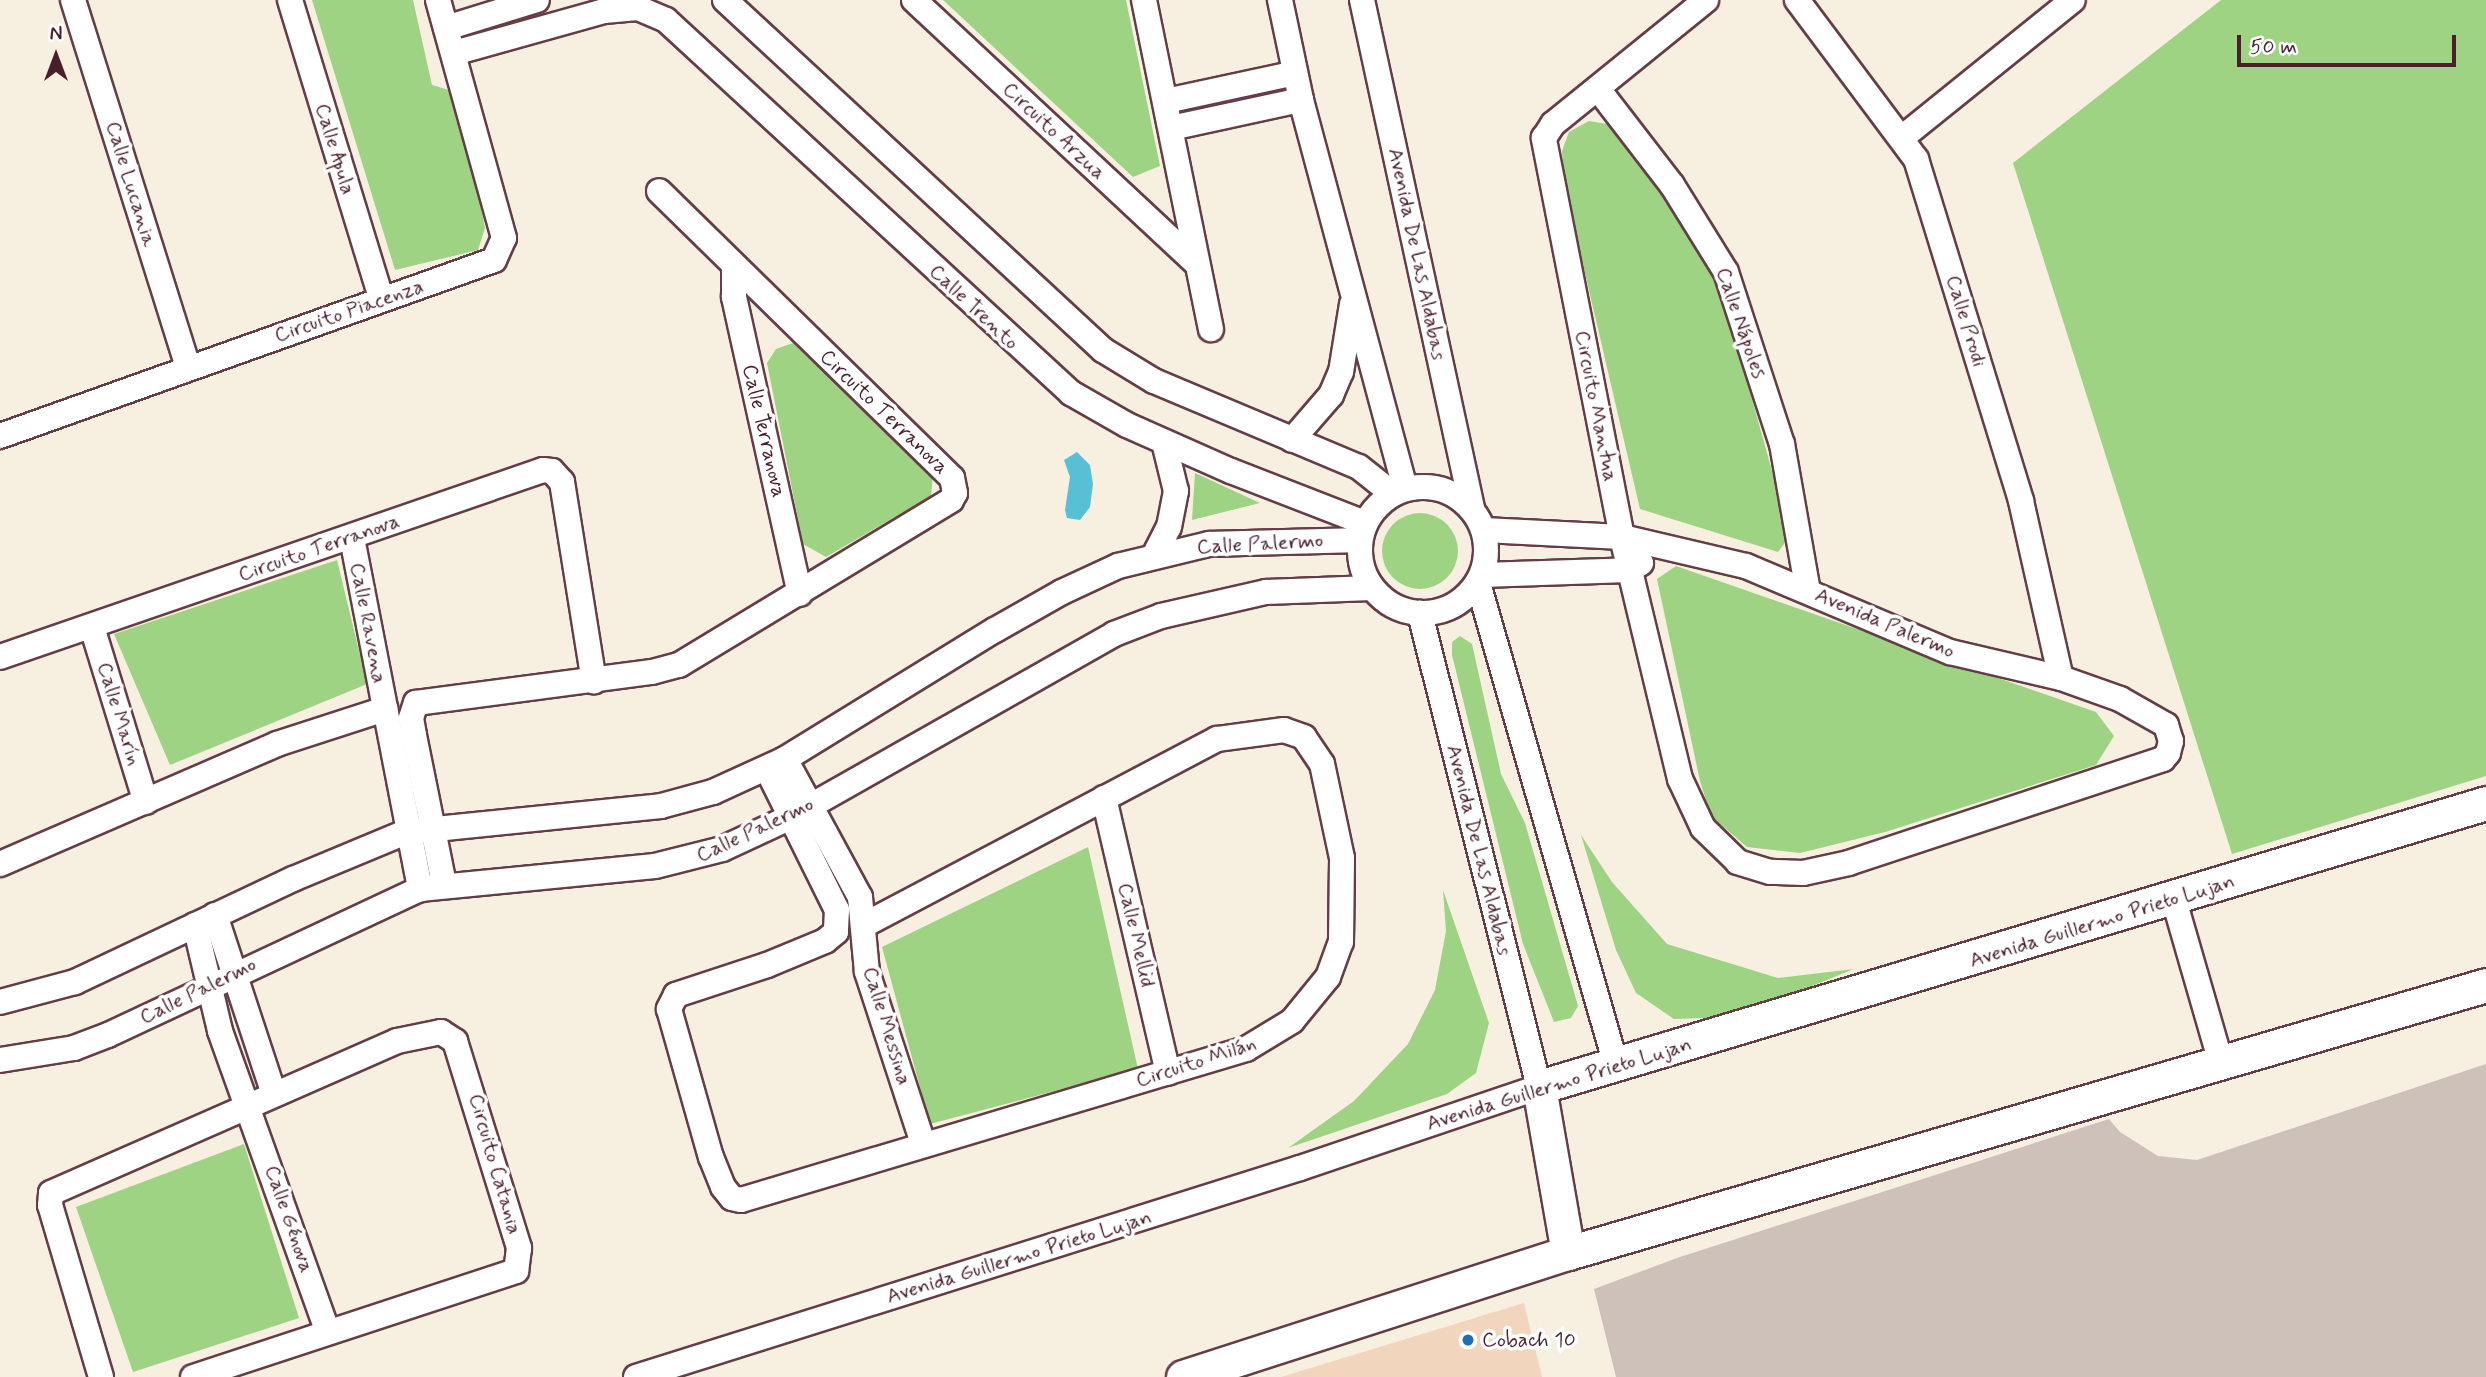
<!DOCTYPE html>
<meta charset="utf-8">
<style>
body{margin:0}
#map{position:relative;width:2486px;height:1377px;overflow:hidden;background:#f7efdf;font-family:Mynerve,sans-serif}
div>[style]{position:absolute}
.built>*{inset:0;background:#f1d5bd}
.industrial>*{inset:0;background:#cec1ba}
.green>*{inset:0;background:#9ed384}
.round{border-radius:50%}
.water>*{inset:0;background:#57c0d4}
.roads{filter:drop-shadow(2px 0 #643e46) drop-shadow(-2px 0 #643e46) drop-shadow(0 2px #643e46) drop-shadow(0 -2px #643e46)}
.street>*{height:24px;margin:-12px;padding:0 12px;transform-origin:12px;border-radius:12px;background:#fff}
.street>.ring{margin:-12px;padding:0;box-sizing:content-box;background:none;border:24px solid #fff;border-radius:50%}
.secondary>*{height:33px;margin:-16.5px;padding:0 16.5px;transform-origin:16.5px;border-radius:16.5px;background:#fff}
.dots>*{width:19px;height:19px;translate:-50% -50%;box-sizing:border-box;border:4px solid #fff;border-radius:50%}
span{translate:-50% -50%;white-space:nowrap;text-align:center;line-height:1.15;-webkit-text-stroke:7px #fff;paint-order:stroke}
.street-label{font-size:21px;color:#4a1f2b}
.poi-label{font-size:21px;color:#4a1f2b}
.left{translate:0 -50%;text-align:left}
.north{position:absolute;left:21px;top:21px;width:70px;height:70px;-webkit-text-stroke:5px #fff;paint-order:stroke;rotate:0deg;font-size:19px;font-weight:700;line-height:28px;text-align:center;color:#4a1f2b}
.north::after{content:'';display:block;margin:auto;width:24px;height:32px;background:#4a1f2b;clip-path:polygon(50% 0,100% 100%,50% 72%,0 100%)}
.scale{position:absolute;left:2237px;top:35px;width:219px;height:32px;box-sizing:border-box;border:4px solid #4a1f2b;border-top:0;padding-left:9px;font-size:21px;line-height:24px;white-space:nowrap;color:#4a1f2b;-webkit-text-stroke:5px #fff;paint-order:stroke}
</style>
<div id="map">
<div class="built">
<div style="clip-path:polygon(1524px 1303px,1542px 1377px,1281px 1377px)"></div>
</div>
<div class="industrial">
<div style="clip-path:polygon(2486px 1064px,2486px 1377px,1616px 1377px,1594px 1289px,1677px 1258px,2109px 1119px,2120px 1132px,2158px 1156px,2197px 1160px)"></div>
</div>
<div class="green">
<div style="clip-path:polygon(312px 0,413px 0,432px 85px,459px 93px,485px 228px,478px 250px,395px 270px)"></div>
<div style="clip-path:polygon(943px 0,1126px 0,1160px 166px,1133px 177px)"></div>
<div style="clip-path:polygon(2221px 0,2486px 0,2486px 776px,2232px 854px,2013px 163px)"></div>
<div style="clip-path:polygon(1589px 121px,1613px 125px,1718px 276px,1790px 536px,1778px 552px,1640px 509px,1564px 183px,1562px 151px,1569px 132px)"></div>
<div style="clip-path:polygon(793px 343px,933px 475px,931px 496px,826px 557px,803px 544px,767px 363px,776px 349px)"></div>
<div style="clip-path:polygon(1195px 473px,1260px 503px,1192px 520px)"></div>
<div class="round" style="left:1382px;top:513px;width:76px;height:76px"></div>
<div style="clip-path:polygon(337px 560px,367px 684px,170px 765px,114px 634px)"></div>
<div style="clip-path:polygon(1676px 566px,2096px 712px,2114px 736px,2096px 765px,1885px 832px,1800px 853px,1747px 847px,1711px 816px,1700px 781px,1657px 579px)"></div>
<div style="clip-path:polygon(1460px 636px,1472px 644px,1501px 774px,1525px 823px,1578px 1006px,1571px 1018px,1554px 1022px,1523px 944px,1452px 655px,1452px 642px)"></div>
<div style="clip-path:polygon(1581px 835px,1612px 882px,1667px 944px,1778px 978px,1854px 969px,1735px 1017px,1674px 1019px,1636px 993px,1616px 950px)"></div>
<div style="clip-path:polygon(1088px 847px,1138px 1069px,930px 1124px,882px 947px)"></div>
<div style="clip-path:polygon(1443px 890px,1489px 1023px,1476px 1073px,1447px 1094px,1288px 1148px,1354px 1101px,1408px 1044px,1435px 990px,1446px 931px)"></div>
<div style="clip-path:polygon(244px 1144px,299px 1318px,133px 1372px,76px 1207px)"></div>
</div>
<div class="water">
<div style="clip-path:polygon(1077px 452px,1090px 465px,1093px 484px,1090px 507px,1080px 520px,1067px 518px,1065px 510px,1070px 477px,1064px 460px)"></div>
</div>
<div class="roads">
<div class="street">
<div style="left:73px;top:0;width:385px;rotate:72.6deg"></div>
<div style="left:290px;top:0;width:312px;rotate:73deg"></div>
<div style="left:725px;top:0;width:515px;rotate:42.8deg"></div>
<div style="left:1103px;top:350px;width:60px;rotate:31.3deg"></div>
<div style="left:1154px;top:381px;width:222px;rotate:22.8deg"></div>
<div style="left:1359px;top:467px;width:43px;rotate:38.5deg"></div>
<div style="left:914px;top:0;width:384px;rotate:43deg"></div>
<div style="left:1144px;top:0;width:336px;rotate:78.5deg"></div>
<div style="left:1280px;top:0;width:102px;rotate:78.1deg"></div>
<div style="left:1301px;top:100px;width:403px;rotate:75deg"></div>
<div style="left:1362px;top:0;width:520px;rotate:77.78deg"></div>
<div style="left:1797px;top:0;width:199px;rotate:53.2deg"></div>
<div style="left:1916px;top:159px;width:358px;rotate:72.9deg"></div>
<div style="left:2021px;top:501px;width:181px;rotate:77.3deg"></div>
<div style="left:446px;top:28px;width:95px;rotate:-17.1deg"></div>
<div style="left:454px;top:53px;width:156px;rotate:-15.6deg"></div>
<div style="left:604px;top:11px;width:34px;rotate:-5deg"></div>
<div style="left:638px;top:8px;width:30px;rotate:23deg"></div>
<div style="left:666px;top:20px;width:551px;rotate:42.64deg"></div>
<div style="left:1071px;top:393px;width:64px;rotate:29.7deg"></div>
<div style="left:1127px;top:425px;width:114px;rotate:23.9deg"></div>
<div style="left:1231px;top:471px;width:144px;rotate:21.2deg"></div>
<div style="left:1598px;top:89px;width:121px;rotate:52.4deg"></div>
<div style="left:1672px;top:185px;width:102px;rotate:58.2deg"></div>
<div style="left:1726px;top:272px;width:181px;rotate:72deg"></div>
<div style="left:1782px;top:444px;width:149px;rotate:80deg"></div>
<div style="left:1166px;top:101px;width:132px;rotate:-12.2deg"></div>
<div style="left:1171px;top:128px;width:133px;rotate:-12.2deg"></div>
<div style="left:1903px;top:137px;width:218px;rotate:-38.9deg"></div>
<div style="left:734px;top:267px;width:30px;rotate:90deg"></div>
<div style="left:734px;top:297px;width:304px;rotate:77.5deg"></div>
<div style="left:0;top:436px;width:524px;rotate:-19.61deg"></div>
<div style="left:494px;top:260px;width:24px;rotate:-66deg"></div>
<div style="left:504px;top:238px;width:247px;rotate:-105.5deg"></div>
<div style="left:1292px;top:440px;width:60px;rotate:-49.1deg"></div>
<div style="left:1331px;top:395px;width:25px;rotate:-67deg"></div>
<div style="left:1341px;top:372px;width:69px;rotate:-80.8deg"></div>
<div class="ring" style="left:1360px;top:487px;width:102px;height:102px"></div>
<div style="left:1484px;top:530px;width:138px;rotate:2.9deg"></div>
<div style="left:1622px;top:537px;width:127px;rotate:13.2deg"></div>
<div style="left:1746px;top:566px;width:221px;rotate:22.9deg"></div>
<div style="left:1950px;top:652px;width:114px;rotate:13.2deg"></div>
<div style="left:2061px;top:678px;width:63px;rotate:19.6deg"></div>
<div style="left:2120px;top:699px;width:53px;rotate:29.5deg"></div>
<div style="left:2166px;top:725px;width:17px;rotate:73deg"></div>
<div style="left:2171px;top:741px;width:12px;rotate:104deg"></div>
<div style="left:2168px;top:753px;width:8px;rotate:130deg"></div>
<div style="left:2163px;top:759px;width:331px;rotate:161.7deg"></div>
<div style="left:1849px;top:863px;width:47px;rotate:167.7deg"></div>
<div style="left:1803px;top:873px;width:33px;rotate:-178deg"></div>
<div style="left:1770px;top:872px;width:34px;rotate:-163deg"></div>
<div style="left:1738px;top:862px;width:49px;rotate:-135.8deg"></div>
<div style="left:1703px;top:828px;width:54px;rotate:-115.1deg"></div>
<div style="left:1680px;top:779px;width:249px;rotate:-103.5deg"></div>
<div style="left:1622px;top:537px;width:407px;rotate:-101.1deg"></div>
<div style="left:1544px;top:138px;width:17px;rotate:-57deg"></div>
<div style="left:1553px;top:124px;width:197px;rotate:-39deg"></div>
<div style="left:352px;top:538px;width:358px;rotate:79deg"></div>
<div style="left:1155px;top:554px;width:30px;rotate:-63deg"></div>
<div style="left:1169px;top:527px;width:37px;rotate:-79deg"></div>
<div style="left:1176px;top:491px;width:50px;rotate:-103.8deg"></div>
<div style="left:1482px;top:575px;width:147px;rotate:-1.9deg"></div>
<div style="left:1629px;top:570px;width:14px;rotate:-30deg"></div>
<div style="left:1478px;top:583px;width:501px;rotate:74.02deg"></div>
<div style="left:92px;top:627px;width:183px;rotate:72.9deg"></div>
<div style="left:0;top:657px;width:574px;rotate:-19deg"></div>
<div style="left:543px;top:470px;width:9px;rotate:6deg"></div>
<div style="left:552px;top:471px;width:15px;rotate:48deg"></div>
<div style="left:562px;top:482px;width:202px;rotate:80.9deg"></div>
<div style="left:785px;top:759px;width:157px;rotate:61.5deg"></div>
<div style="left:860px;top:897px;width:75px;rotate:84.7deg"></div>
<div style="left:867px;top:972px;width:180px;rotate:71.9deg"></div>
<div style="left:767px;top:769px;width:157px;rotate:63.6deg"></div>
<div style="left:837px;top:910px;width:22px;rotate:93deg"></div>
<div style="left:836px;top:932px;width:14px;rotate:141deg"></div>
<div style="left:825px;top:941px;width:63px;rotate:157.5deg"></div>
<div style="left:767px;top:965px;width:96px;rotate:161.8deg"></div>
<div style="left:676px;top:995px;width:16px;rotate:117deg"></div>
<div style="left:669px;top:1009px;width:154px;rotate:74.2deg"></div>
<div style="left:711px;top:1157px;width:32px;rotate:68deg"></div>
<div style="left:723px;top:1187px;width:14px;rotate:51deg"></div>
<div style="left:732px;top:1198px;width:9px;rotate:13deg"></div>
<div style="left:741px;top:1200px;width:527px;rotate:-16.65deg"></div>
<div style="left:1246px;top:1049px;width:54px;rotate:-31.3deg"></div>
<div style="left:1292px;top:1021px;width:57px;rotate:-50.7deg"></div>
<div style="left:1328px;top:977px;width:37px;rotate:-70deg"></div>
<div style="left:1341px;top:942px;width:84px;rotate:-89.3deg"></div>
<div style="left:1342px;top:858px;width:96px;rotate:-102deg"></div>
<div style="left:1322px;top:764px;width:32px;rotate:-124deg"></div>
<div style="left:1304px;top:737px;width:21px;rotate:-161deg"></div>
<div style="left:1284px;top:730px;width:68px;rotate:172.3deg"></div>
<div style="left:1217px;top:739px;width:400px;rotate:152.2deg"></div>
<div style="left:1104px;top:798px;width:282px;rotate:76.9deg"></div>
<div style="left:0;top:864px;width:302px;rotate:-23.4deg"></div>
<div style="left:277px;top:744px;width:114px;rotate:-18deg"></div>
<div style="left:444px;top:884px;width:152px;rotate:-101.4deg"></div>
<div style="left:414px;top:735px;width:17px;rotate:-100deg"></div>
<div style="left:411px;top:718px;width:16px;rotate:-72deg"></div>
<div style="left:416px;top:703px;width:238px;rotate:-7.5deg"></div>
<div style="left:652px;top:672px;width:28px;rotate:-15deg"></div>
<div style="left:679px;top:665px;width:318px;rotate:-31.2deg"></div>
<div style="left:951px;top:500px;width:8px;rotate:-60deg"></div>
<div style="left:955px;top:493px;width:15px;rotate:-101deg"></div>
<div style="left:952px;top:478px;width:410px;rotate:-135.6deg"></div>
<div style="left:2174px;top:900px;width:166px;rotate:73.9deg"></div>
<div style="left:215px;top:915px;width:188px;rotate:71.8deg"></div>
<div style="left:195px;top:925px;width:109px;rotate:76.7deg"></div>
<div style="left:220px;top:1031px;width:320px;rotate:70.3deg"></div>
<div style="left:0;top:1002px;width:78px;rotate:-14.9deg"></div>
<div style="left:75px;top:982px;width:241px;rotate:-25.3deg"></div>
<div style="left:293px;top:879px;width:122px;rotate:-22.6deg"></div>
<div style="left:406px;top:832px;width:256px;rotate:-5.8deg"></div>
<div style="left:661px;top:806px;width:54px;rotate:-15.1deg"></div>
<div style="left:713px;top:792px;width:79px;rotate:-24.6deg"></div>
<div style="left:785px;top:759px;width:246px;rotate:-31.6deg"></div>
<div style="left:995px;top:630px;width:77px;rotate:-29.6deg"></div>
<div style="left:1062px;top:592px;width:62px;rotate:-24.9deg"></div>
<div style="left:1118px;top:566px;width:94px;rotate:-13.6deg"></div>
<div style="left:1209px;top:544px;width:151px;rotate:-1.5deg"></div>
<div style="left:0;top:1060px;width:75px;rotate:-9.2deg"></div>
<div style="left:74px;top:1048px;width:36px;rotate:-21deg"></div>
<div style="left:108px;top:1035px;width:344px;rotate:-25.1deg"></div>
<div style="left:420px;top:889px;width:236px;rotate:-5.6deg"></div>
<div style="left:655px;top:866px;width:69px;rotate:-14.2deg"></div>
<div style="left:722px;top:849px;width:76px;rotate:-24.9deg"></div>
<div style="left:791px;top:817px;width:371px;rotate:-29.5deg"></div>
<div style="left:1114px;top:634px;width:50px;rotate:-21deg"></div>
<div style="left:1161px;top:616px;width:108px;rotate:-12.9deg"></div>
<div style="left:1266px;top:592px;width:106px;rotate:-2.2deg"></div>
<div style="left:101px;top:1377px;width:179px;rotate:-106.5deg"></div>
<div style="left:50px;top:1205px;width:12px;rotate:-85deg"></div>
<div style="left:51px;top:1193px;width:378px;rotate:-23.7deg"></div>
<div style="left:397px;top:1041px;width:45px;rotate:-11.6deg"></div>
<div style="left:441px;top:1032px;width:17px;rotate:33deg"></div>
<div style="left:455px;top:1041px;width:217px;rotate:72.8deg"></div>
<div style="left:519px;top:1248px;width:23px;rotate:97deg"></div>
<div style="left:516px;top:1271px;width:340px;rotate:161.8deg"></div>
<div style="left:636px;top:1377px;width:696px;rotate:-17.47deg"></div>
<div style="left:1300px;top:1168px;width:252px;rotate:-18.7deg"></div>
<div style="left:1539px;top:1087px;width:489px;rotate:-104.1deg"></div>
</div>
<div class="secondary">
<div style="left:1568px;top:1253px;width:169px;rotate:-99.9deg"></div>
<div style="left:1539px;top:1087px;width:989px;rotate:-16.69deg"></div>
<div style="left:1183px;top:1377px;width:404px;rotate:-17.9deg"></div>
<div style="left:1568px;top:1253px;width:956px;rotate:-16.27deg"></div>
</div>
</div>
<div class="dots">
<div style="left:1468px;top:1340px;background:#1f6fb2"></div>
</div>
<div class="street-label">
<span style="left:1054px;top:131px;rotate:43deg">Circuito Arzua</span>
<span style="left:335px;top:149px;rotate:73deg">Calle Apula</span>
<span style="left:131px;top:184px;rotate:73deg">Calle Lucania</span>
<span style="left:1417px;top:254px;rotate:78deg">Avenida De Las Aldabas</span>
<span style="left:974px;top:307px;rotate:43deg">Calle Trento</span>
<span style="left:349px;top:311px;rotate:-19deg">Circuito Piacenza</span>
<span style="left:1966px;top:321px;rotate:73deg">Calle Prodi</span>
<span style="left:1741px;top:323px;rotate:71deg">Calle Nápoles</span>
<span style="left:1596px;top:406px;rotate:79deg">Circuito Mantua</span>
<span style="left:884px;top:412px;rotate:44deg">Circuito Terranova</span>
<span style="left:764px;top:431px;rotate:77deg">Calle Terranova</span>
<span style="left:1260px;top:544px;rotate:-3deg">Calle Palermo</span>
<span style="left:319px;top:548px;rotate:-19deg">Circuito Terranova</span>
<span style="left:368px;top:623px;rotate:79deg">Calle Ravena</span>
<span style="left:1885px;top:623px;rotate:23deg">Avenida Palermo</span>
<span style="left:119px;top:714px;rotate:73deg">Calle Marín</span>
<span style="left:755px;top:830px;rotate:-25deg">Calle Palermo</span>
<span style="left:1479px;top:850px;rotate:76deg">Avenida De Las Aldabas</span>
<span style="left:2102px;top:921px;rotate:-17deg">Avenida Guillermo Prieto Lujan</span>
<span style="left:1136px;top:935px;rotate:77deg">Calle Mellid</span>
<span style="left:198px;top:991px;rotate:-26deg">Calle Palermo</span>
<span style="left:887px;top:1026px;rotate:73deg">Calle Messina</span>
<span style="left:1196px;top:1062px;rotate:-18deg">Circuito Milán</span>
<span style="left:1559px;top:1084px;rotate:-17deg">Avenida Guillermo Prieto Lujan</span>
<span style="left:495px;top:1164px;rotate:74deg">Circuito Catania</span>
<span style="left:289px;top:1219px;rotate:71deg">Calle Génova</span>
<span style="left:1019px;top:1257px;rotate:-17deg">Avenida Guillermo Prieto Lujan</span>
</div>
<div class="poi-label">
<span class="left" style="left:1482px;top:1340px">Cobach 10</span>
</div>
<div class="north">N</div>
<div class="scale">50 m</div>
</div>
